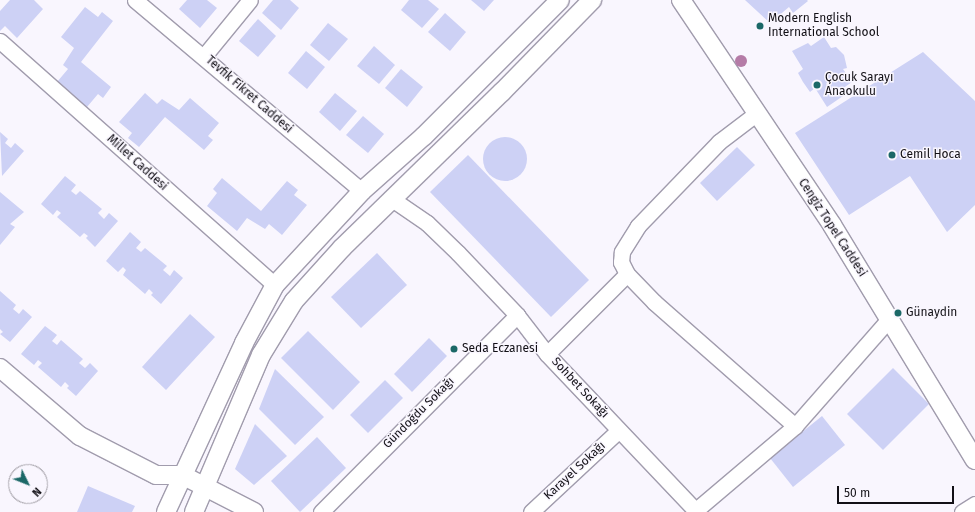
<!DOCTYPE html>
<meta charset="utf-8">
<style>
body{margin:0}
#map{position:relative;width:975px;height:512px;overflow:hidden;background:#f9f6fe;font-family:"Fira Sans",sans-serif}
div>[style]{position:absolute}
.building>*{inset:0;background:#cdd1f5}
.round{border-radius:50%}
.roads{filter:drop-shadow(1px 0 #a19cad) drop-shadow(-1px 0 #a19cad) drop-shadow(0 1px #a19cad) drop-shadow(0 -1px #a19cad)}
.minor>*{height:15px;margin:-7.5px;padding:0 7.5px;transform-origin:7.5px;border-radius:7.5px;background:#fff}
.tertiary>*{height:18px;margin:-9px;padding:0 9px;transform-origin:9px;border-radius:9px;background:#fff}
.trees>*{width:12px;height:12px;margin:-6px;border-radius:50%;background:#b57ca7}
.dots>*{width:11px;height:11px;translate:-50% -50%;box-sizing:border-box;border:2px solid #f9f6fe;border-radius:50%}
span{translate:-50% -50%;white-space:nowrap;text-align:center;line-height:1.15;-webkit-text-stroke:3px #f9f6fe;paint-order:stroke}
.poi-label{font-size:12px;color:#121016}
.left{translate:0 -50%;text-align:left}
.street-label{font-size:12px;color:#121016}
.north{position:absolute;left:8px;top:464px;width:40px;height:40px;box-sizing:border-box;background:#f9f6fe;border:1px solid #9d9aa1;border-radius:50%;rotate:133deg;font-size:11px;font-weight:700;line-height:16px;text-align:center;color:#121016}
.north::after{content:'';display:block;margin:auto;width:14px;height:18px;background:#1b6867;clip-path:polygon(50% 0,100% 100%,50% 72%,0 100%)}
.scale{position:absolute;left:837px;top:486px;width:117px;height:18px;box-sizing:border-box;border:2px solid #121016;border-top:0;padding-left:5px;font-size:12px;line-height:14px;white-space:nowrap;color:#121016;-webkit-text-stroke:3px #f9f6fe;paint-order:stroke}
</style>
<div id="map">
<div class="building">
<div style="clip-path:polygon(10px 0,34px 0,43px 9px,17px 38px,5px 26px,0 31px,0 11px)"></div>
<div style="clip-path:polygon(187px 0,207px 0,217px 8px,200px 28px,179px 9px)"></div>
<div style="clip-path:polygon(273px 0,290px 0,299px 8px,281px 30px,262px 13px)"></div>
<div style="clip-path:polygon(409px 0,428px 0,439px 9px,422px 28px,401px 10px)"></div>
<div style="clip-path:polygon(471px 0,494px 0,484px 11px)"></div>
<div style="clip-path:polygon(745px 0,807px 0,808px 1px,793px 13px,789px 7px,770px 23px)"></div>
<div style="clip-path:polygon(85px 7px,98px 17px,102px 12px,113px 21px,81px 62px,111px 87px,103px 98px,98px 94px,87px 107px,57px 82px,68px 69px,63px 65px,74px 48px,61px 37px)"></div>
<div style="clip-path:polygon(445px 13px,466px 32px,450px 51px,428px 32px)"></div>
<div style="clip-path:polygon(258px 19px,276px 36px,258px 57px,239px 41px)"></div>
<div style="clip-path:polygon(328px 23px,348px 39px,329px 61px,310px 45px)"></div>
<div style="clip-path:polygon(824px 37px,831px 48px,836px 47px,844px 55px,847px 68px,843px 69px,852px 82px,839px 91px,843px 96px,827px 107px,815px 88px,810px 92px,803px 82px,798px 73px,803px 69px,792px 51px,808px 43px,811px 46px)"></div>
<div style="clip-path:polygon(374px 46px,395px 65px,379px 84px,357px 66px)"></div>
<div style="clip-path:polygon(306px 51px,325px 67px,307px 89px,288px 73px)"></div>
<div style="clip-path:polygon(923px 52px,975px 101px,975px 205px,947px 232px,910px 176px,849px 215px,795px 133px)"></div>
<div style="clip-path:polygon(401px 69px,423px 87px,407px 107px,385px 88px)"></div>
<div style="clip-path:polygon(145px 93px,157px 104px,162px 99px,179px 110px,190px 98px,219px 123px,208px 136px,213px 140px,204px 150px,165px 117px,139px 147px,128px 138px,132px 133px,119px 122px)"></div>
<div style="clip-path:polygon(335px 93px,357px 111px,340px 131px,319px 112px)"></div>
<div style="clip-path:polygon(363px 116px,384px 134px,368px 153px,346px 135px)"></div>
<div style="clip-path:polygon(0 132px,8px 139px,5px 143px,11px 148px,15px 143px,24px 151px,2px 176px)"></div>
<div class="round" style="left:483px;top:137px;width:44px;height:44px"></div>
<div style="clip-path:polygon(737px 147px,755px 165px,717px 201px,700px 183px)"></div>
<div style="clip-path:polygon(468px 155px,589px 280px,551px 317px,430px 192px)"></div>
<div style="clip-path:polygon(65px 176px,76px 185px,71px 191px,76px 195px,80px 191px,102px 209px,98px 213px,104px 219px,109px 213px,118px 221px,95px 247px,86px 238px,88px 236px,84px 233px,80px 237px,57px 217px,61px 213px,57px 210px,53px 215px,41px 204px)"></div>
<div style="clip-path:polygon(222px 178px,261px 211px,287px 181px,298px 190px,294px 195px,307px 205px,282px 235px,269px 224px,265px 229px,247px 218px,237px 231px,207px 206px,217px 193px,213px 189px)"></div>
<div style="clip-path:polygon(0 192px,24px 212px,10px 224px,15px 227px,0 245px)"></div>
<div style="clip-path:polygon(130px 232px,141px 242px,136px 248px,141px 252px,145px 248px,167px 266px,163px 270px,170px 276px,174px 270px,183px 278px,161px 304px,151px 295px,153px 293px,149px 289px,145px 294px,123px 275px,126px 270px,123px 267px,118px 272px,106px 261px)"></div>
<div style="clip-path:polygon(377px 253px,407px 285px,361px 328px,331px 297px)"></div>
<div style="clip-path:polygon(0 291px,16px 305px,13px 309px,19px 314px,23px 309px,32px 317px,10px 342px,0 334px,3px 332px,0 329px)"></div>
<div style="clip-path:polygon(190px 314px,215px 337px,166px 390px,142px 367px)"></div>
<div style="clip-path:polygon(45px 326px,57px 335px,52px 341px,57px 345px,61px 340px,83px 359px,79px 363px,85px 368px,90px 363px,98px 371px,76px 396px,67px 388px,69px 386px,65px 382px,61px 387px,38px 367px,42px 363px,38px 360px,34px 365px,21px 354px)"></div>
<div style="clip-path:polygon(308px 331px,360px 382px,333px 410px,281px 358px)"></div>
<div style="clip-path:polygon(429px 338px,447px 356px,412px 392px,394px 374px)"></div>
<div style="clip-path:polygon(893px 368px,929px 404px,883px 450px,847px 414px)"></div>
<div style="clip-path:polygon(275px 369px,324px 417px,295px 445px,259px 409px)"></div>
<div style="clip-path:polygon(385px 380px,403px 398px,368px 433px,350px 415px)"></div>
<div style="clip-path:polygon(822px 416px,845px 445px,793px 487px,770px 458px)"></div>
<div style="clip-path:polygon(255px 424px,287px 456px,254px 485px,235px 469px)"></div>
<div style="clip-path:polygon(317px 437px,346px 468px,300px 512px,271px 481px)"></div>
<div style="clip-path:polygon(88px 486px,135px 506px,132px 512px,77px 512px)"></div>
</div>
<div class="roads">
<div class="minor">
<div style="left:135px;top:0;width:297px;rotate:40.1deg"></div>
<div style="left:0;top:41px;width:368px;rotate:41.6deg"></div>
<div style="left:204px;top:56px;width:72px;rotate:-50.6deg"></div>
<div style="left:757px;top:113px;width:48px;rotate:142.7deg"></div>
<div style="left:719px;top:142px;width:117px;rotate:134deg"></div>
<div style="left:638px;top:226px;width:31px;rotate:122deg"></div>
<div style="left:622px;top:252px;width:10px;rotate:96deg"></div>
<div style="left:621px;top:262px;width:13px;rotate:63deg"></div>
<div style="left:627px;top:274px;width:39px;rotate:46deg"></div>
<div style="left:654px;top:302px;width:188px;rotate:41.3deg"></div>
<div style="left:392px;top:199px;width:42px;rotate:34.4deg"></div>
<div style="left:427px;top:223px;width:43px;rotate:44.1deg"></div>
<div style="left:458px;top:253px;width:86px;rotate:46.4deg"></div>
<div style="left:517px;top:315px;width:49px;rotate:52.4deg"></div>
<div style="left:547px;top:354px;width:218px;rotate:46.5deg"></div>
<div style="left:547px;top:354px;width:113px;rotate:-45deg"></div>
<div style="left:696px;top:510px;width:130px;rotate:-40.3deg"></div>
<div style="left:795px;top:426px;width:142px;rotate:-48.7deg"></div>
<div style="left:321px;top:512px;width:278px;rotate:-45.1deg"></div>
<div style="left:531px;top:512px;width:120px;rotate:-43deg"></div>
<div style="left:962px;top:512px;width:15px;rotate:-32deg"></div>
</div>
<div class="tertiary">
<div style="left:681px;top:0;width:271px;rotate:56.1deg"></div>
<div style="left:832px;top:225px;width:275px;rotate:58.7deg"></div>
<div style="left:0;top:368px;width:105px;rotate:40.4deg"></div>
<div style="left:80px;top:436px;width:85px;rotate:27.2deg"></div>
<div style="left:156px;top:475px;width:26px"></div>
<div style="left:182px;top:475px;width:81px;rotate:27.2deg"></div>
<div style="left:166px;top:512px;width:186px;rotate:-65.2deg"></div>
<div style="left:244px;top:343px;width:66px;rotate:-61.9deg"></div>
<div style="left:275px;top:285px;width:128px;rotate:-47.2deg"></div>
<div style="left:362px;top:191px;width:83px;rotate:-41.6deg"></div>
<div style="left:424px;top:136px;width:192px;rotate:-45deg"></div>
<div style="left:194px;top:512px;width:171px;rotate:-66.9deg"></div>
<div style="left:261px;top:355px;width:63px;rotate:-58.6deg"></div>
<div style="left:294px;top:301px;width:72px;rotate:-47.8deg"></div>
<div style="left:342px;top:248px;width:223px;rotate:-44.3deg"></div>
<div style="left:502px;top:92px;width:129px;rotate:-45.6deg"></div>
</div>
</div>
<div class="trees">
<div style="left:741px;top:61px"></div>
</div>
<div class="dots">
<div style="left:760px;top:26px;background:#1b6867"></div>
<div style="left:817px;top:85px;background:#1b6867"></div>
<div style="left:892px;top:155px;background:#1b6867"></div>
<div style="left:898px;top:313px;background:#1b6867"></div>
<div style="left:454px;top:349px;background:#1b6867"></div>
</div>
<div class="poi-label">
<span class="left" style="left:768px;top:26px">Modern English<br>International School</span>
<span class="left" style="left:825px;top:85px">Çocuk Sarayı<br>Anaokulu</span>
<span class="left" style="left:900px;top:155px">Cemil Hoca</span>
<span class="left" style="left:906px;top:313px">Günaydin</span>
<span class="left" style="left:462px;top:349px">Seda Eczanesi</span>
</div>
<div class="street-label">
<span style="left:249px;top:95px;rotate:41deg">Tevfik Fikret Caddesi</span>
<span style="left:137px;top:163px;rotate:42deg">Millet Caddesi</span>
<span style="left:832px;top:228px;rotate:57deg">Cengiz Topel Caddesi</span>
<span style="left:580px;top:388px;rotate:47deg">Sohbet Sokağı</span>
<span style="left:419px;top:413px;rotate:-45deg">Gündoğdu Sokağı</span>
<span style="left:575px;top:471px;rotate:-43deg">Karayel Sokağı</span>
</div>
<div class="north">N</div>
<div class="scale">50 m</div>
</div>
